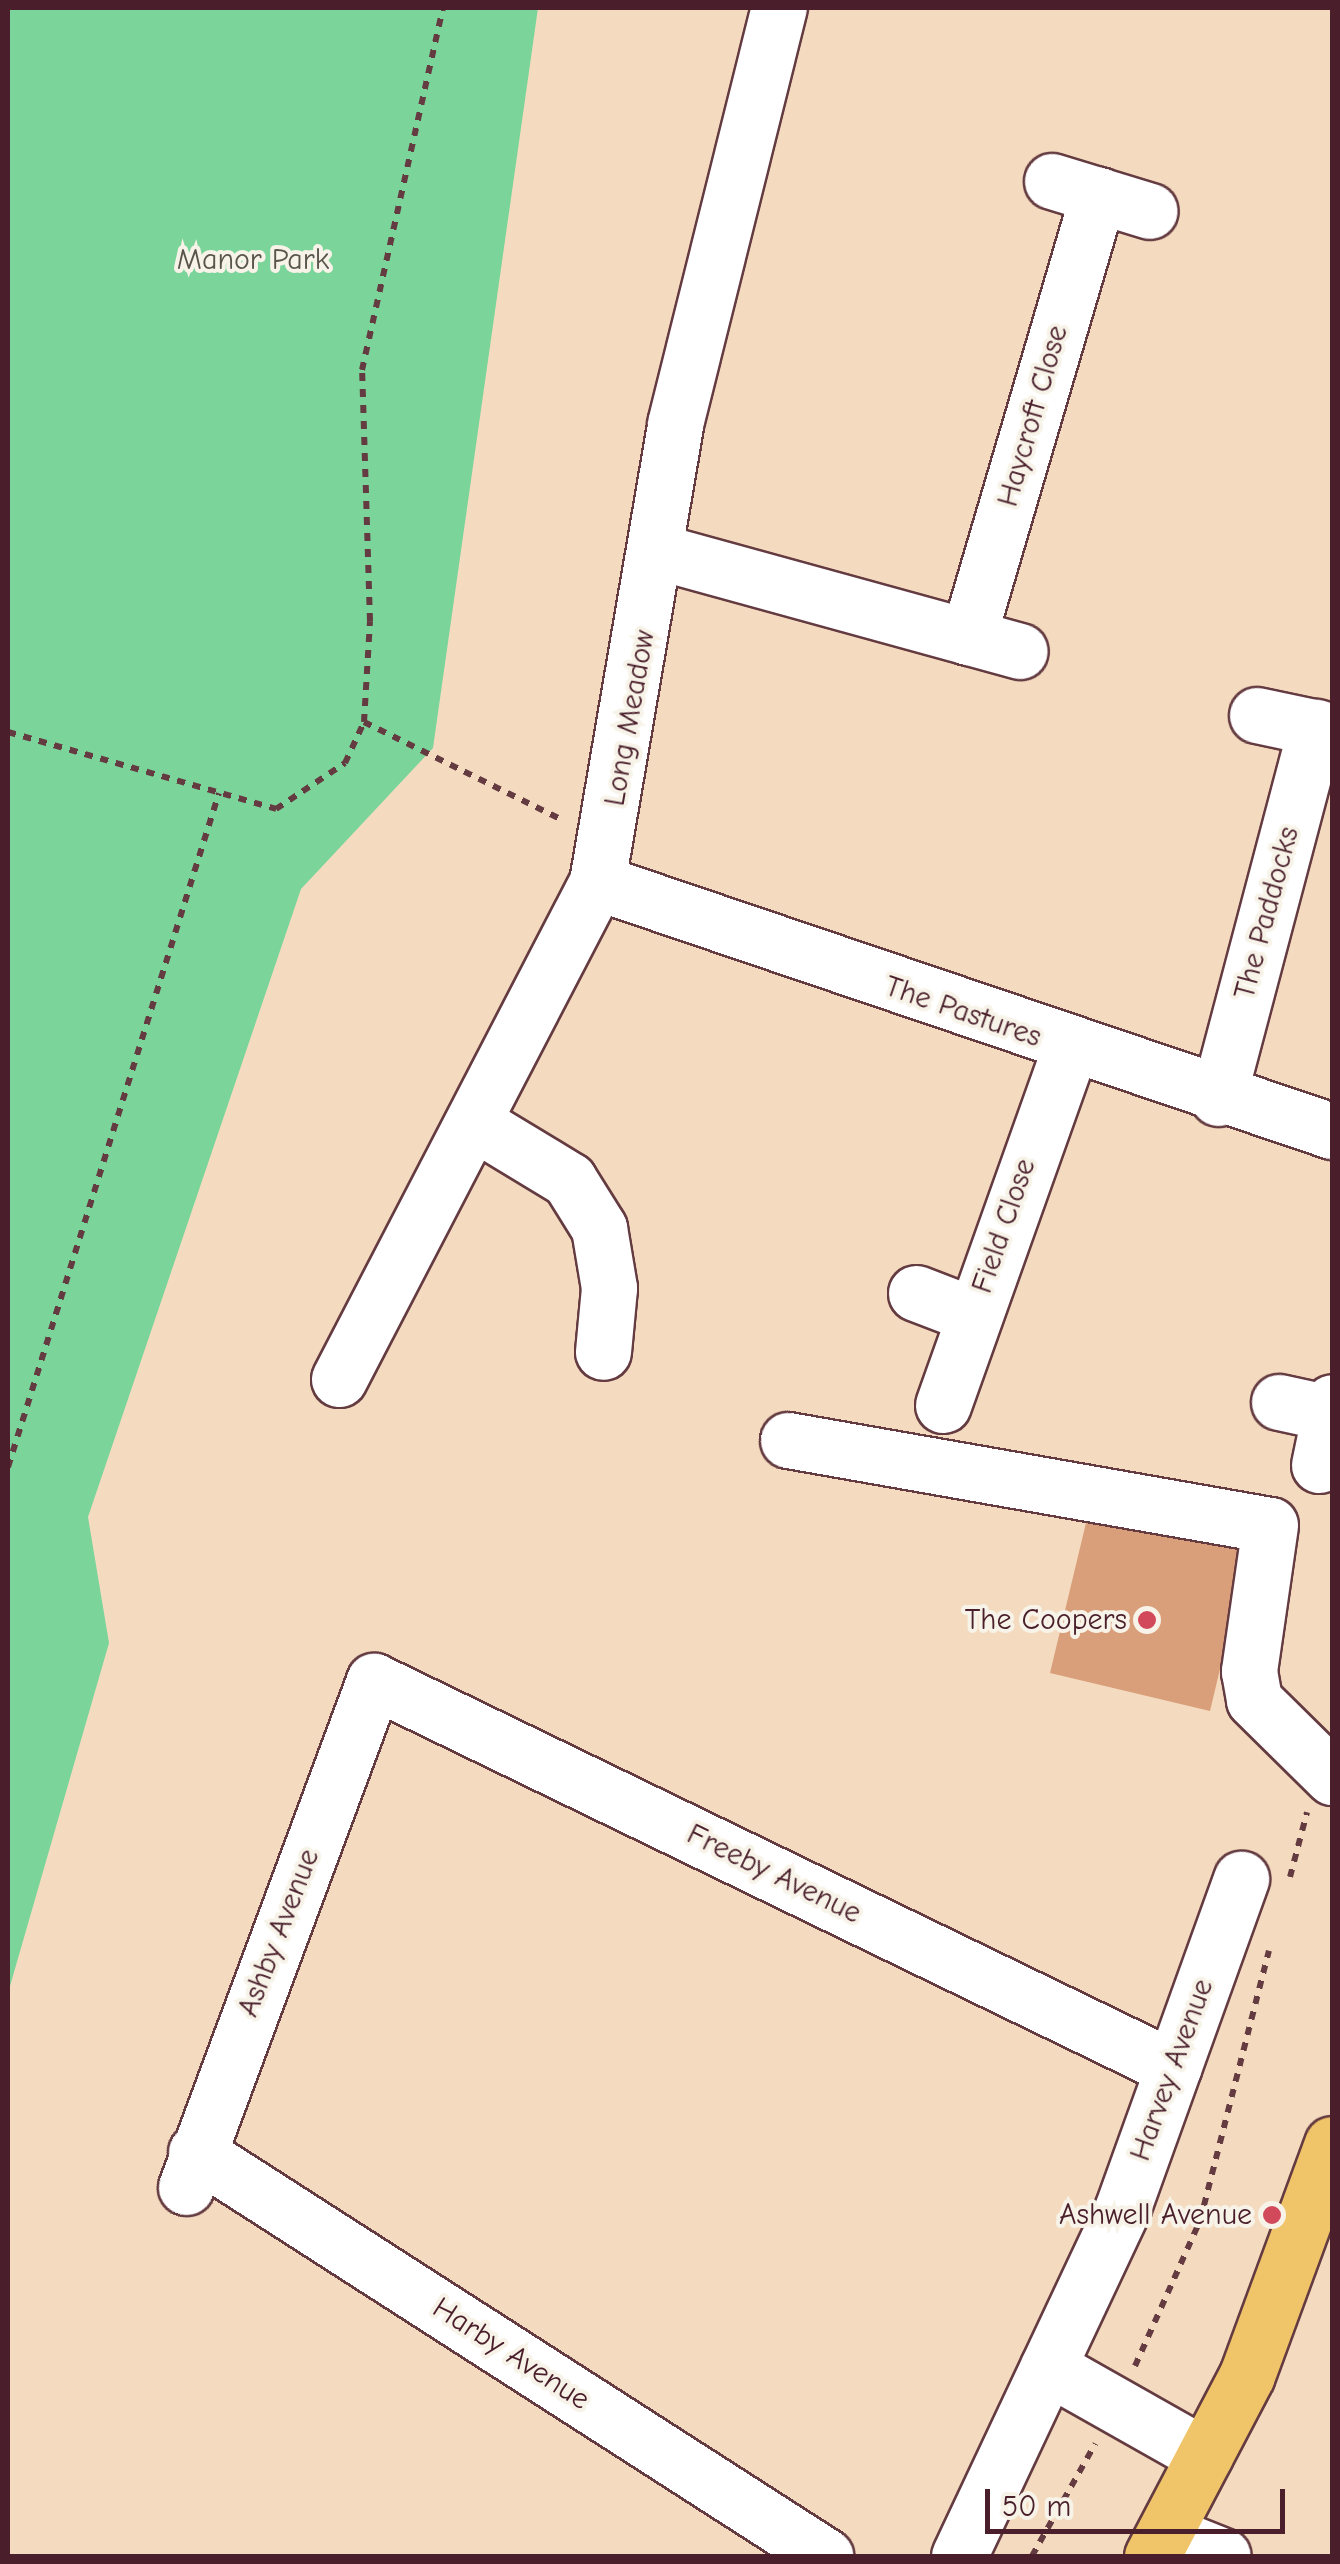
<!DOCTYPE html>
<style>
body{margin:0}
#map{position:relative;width:1340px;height:2564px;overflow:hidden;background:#f4dbbf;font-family:"Comic Neue",sans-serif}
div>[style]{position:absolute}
.green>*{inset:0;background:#7bd49a}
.building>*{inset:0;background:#d99f7a}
.path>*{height:6px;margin-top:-3px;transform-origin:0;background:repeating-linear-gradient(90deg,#643b41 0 8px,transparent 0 16px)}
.roads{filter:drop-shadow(2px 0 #643b41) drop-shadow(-2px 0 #643b41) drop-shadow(0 2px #643b41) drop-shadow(0 -2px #643b41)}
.minor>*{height:55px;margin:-27.5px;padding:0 27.5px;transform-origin:27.5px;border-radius:27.5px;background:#fff}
.highway>*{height:55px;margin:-27.5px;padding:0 27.5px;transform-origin:27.5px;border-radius:27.5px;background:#f0c469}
.dots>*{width:28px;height:28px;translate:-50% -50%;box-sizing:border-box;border:5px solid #f7f3e8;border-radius:50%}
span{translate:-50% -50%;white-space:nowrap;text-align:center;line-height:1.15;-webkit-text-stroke:8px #f7f3e8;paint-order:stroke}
.park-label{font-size:30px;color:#59554c}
.street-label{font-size:30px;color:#4a1f2b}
.poi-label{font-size:30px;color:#4a1f2b}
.right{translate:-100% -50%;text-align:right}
.frame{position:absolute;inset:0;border:10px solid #4a1f2b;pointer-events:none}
.scale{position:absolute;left:985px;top:2489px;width:300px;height:45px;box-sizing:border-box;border:5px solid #4a1f2b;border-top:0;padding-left:12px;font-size:30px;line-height:35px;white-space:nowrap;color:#4a1f2b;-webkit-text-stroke:8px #f7f3e8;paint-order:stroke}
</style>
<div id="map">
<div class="green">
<div style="clip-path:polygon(8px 8px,538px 8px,433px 748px,301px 889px,88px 1517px,109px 1643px,8px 1993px)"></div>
</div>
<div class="building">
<div style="clip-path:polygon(1091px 1502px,1251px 1539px,1210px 1711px,1050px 1673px)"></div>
</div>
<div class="path">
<div style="left:364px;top:722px;width:219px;rotate:26.3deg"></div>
<div style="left:8px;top:732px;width:279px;rotate:16deg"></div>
<div style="left:276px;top:809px;width:83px;rotate:-33.7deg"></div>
<div style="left:345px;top:763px;width:45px;rotate:-65.1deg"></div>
<div style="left:364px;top:722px;width:101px;rotate:-86.6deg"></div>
<div style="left:370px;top:621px;width:251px;rotate:-91.8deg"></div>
<div style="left:362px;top:370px;width:371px;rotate:-77.4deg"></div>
<div style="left:8px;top:1467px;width:706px;rotate:-72.62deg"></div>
<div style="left:1290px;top:1877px;width:67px;rotate:-75.3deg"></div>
<div style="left:1135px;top:2366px;width:159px;rotate:-65.9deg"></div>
<div style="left:1200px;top:2221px;width:279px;rotate:-75.7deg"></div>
<div style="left:1032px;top:2556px;width:129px;rotate:-60.6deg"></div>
</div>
<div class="roads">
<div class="minor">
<div style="left:1052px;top:181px;width:102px;rotate:17deg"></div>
<div style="left:660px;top:552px;width:373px;rotate:15.4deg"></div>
<div style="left:968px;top:637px;width:461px;rotate:-73.6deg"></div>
<div style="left:1257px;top:715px;width:77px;rotate:12deg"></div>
<div style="left:597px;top:882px;width:776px;rotate:18.72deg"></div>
<div style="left:1218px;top:1098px;width:384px;rotate:-75.2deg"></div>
<div style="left:475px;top:1123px;width:110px;rotate:31.2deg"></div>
<div style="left:569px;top:1180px;width:57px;rotate:58deg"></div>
<div style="left:599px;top:1228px;width:61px;rotate:80.5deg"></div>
<div style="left:609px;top:1288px;width:64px;rotate:95.4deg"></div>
<div style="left:916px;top:1293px;width:61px;rotate:21.1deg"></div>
<div style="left:339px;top:1379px;width:560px;rotate:-62.57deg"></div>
<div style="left:597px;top:882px;width:465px;rotate:-80.3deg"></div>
<div style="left:675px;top:424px;width:429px;rotate:-76deg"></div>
<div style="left:1279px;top:1402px;width:52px;rotate:12.2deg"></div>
<div style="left:943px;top:1405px;width:378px;rotate:-70.4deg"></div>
<div style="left:788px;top:1440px;width:489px;rotate:10deg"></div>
<div style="left:1270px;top:1525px;width:148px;rotate:98.2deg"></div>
<div style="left:1249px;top:1671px;width:29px;rotate:80deg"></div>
<div style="left:1254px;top:1700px;width:110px;rotate:44.6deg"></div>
<div style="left:1319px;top:1465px;width:64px;rotate:-78.3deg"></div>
<div style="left:196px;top:2152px;width:748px;rotate:32.71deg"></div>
<div style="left:186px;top:2187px;width:540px;rotate:-69.62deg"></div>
<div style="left:374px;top:1681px;width:888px;rotate:25.84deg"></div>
<div style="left:1048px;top:2367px;width:180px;rotate:29.5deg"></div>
<div style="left:1165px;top:2533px;width:62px;rotate:21.6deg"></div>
<div style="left:959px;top:2556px;width:386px;rotate:-64.8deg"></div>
<div style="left:1123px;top:2207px;width:349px;rotate:-70.2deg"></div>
</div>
<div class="highway">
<div style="left:1152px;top:2556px;width:204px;rotate:-62.3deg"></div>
<div style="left:1247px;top:2375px;width:246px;rotate:-69.8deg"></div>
</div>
</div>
<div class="dots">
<div style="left:1147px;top:1620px;background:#d1495b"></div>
<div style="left:1272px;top:2215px;background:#d1495b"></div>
</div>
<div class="park-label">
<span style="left:253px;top:260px">Manor Park</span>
</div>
<div class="street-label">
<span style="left:1033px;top:416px;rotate:-74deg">Haycroft Close</span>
<span style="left:630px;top:718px;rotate:-80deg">Long Meadow</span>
<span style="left:1267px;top:913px;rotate:-75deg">The Paddocks</span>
<span style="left:963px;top:1012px;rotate:19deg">The Pastures</span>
<span style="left:1004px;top:1226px;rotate:-71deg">Field Close</span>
<span style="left:774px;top:1874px;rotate:26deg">Freeby Avenue</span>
<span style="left:279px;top:1933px;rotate:-69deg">Ashby Avenue</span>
<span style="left:1172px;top:2070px;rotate:-70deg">Harvey Avenue</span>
<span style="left:511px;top:2354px;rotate:33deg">Harby Avenue</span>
</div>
<div class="poi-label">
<span class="right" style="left:1127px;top:1620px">The Coopers</span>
<span class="right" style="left:1252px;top:2215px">Ashwell Avenue</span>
</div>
<div class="frame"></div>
<div class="scale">50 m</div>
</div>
